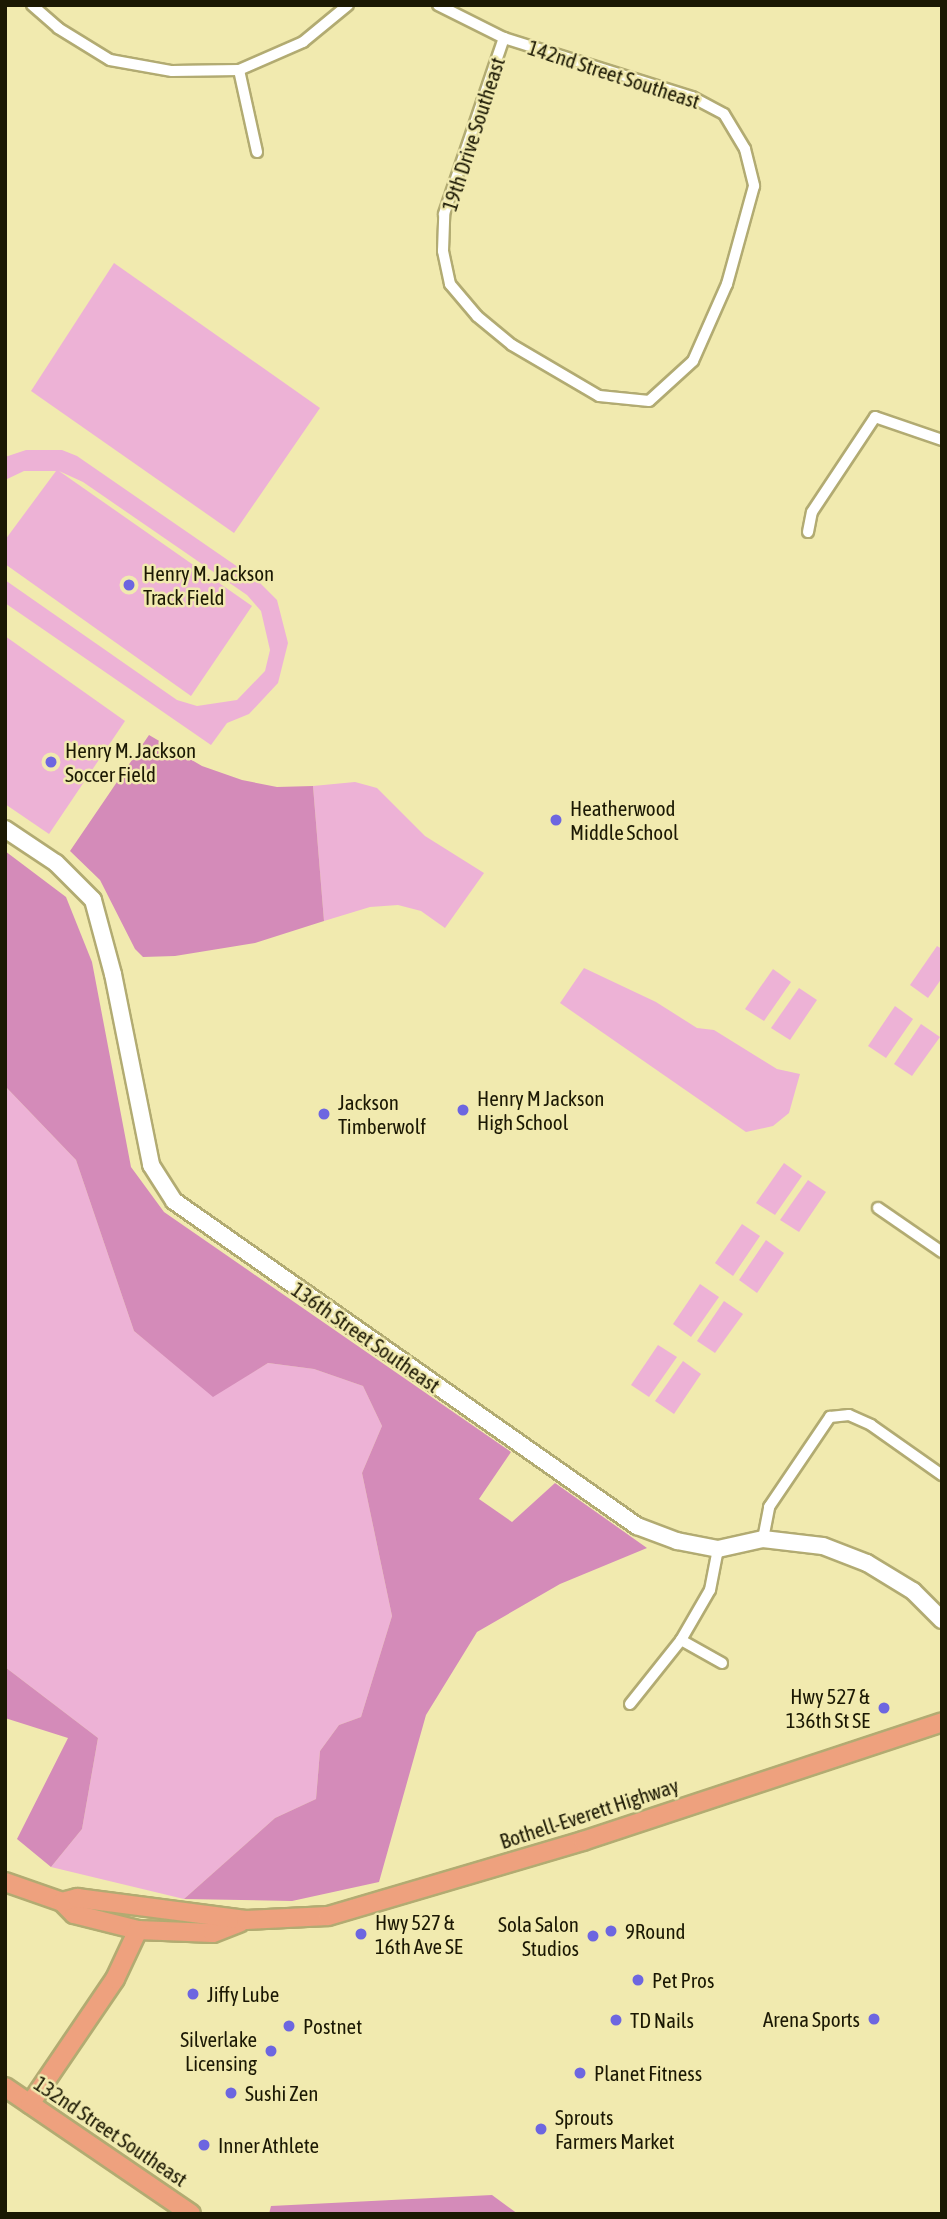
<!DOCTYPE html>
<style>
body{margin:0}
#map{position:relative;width:947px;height:2219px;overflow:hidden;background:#f1eaaf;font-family:"Asap Condensed",sans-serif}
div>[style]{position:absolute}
.green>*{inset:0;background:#edb2d6}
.forest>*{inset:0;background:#d48bb9}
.roads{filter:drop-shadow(2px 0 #b2ab72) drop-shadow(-2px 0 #b2ab72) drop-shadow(0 2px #b2ab72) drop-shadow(0 -2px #b2ab72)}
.street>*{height:10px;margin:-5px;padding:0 5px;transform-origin:5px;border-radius:5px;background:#fff}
.secondary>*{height:16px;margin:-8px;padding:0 8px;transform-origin:8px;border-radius:8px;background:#fff}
.primary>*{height:18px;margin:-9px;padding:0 9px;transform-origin:9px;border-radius:9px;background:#eea17e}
.dots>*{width:19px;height:19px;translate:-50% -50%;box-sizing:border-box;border:4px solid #f1eaaf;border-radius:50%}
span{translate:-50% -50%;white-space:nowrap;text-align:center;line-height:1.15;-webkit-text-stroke:5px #f1eaaf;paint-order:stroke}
.street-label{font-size:21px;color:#1b1803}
.poi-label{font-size:21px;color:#1b1803}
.left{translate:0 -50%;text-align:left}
.right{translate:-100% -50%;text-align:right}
.frame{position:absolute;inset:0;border:7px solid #1b1803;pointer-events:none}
</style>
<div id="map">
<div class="green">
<div style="clip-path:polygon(114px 263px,320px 408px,234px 533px,31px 391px)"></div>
<div style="clip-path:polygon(26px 450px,62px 450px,77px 456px,258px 581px,277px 600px,288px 643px,278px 683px,249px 714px,227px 723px,211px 745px,5px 603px,5px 580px,177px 700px,197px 706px,237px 700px,265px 671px,270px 650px,261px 611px,247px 595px,83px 482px,59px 471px,252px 606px,191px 696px,5px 564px,5px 540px,56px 471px,24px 471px,5px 480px,5px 457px)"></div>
<div style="clip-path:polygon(5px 636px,125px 721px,49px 834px,5px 804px)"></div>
<div style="clip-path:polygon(355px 782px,377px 788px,425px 836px,484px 873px,445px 928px,421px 911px,398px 905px,370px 907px,324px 921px,313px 786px)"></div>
<div style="clip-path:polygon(937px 946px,942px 949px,942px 978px,928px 998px,910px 985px)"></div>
<div style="clip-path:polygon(584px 968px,656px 1002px,697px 1028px,714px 1030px,777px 1069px,800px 1074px,789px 1113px,773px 1126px,746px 1132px,560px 1003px)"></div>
<div style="clip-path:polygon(773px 969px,791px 982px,764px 1021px,745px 1009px)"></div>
<div style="clip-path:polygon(799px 988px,817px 1000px,790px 1040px,771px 1028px)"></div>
<div style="clip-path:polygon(895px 1006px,913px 1019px,886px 1058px,868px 1046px)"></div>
<div style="clip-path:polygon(921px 1024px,940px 1037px,912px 1076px,894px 1064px)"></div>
<div style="clip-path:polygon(5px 1086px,76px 1160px,134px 1331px,213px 1396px,268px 1363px,314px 1369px,363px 1386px,382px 1426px,362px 1473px,392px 1616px,361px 1717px,339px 1725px,320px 1751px,316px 1799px,275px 1818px,184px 1899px,51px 1867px,82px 1829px,98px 1738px,5px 1667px)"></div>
<div style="clip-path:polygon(784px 1163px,802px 1176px,775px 1215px,756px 1203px)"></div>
<div style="clip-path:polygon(808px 1180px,826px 1192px,799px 1232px,780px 1220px)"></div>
<div style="clip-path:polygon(742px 1224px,760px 1236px,733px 1276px,715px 1263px)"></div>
<div style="clip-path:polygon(766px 1240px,784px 1253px,757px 1293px,739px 1280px)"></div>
<div style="clip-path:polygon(700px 1284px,719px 1297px,691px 1337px,673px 1324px)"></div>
<div style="clip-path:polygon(724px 1301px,743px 1314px,715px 1353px,697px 1341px)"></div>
<div style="clip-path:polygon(658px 1345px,677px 1357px,649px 1397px,631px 1385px)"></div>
<div style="clip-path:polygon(683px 1361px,701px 1374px,674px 1414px,655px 1401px)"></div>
</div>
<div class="forest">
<div style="clip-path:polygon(149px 735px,202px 766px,242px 780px,277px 787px,313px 786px,324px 921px,255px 943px,175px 956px,143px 957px,135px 949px,100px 880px,70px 851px)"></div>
<div style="clip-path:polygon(5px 851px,66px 897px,92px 962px,131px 1167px,164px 1212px,511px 1452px,479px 1499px,512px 1522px,555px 1483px,647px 1548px,560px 1584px,477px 1632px,426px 1715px,379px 1882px,292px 1901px,184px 1899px,275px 1818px,316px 1799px,320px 1751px,339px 1725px,361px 1717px,392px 1616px,362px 1473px,382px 1426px,363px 1386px,314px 1369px,268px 1363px,213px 1397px,134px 1331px,76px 1160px,5px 1086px)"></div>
<div style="clip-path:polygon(5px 1667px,98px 1738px,82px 1829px,51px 1867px,17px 1839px,68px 1738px,5px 1718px)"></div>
<div style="clip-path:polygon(492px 2195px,518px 2214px,269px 2214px,271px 2206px)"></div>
</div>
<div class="roads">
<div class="street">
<div style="left:32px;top:5px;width:35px;rotate:41deg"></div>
<div style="left:58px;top:28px;width:61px;rotate:31.6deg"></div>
<div style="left:110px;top:60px;width:63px;rotate:10.1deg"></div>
<div style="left:172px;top:71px;width:67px;rotate:-0.9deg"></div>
<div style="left:239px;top:70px;width:84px;rotate:77.6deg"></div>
<div style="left:438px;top:5px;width:74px;rotate:26.6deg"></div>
<div style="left:504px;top:38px;width:197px;rotate:17.4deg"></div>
<div style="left:692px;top:97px;width:36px;rotate:28deg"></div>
<div style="left:724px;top:114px;width:41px;rotate:59deg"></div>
<div style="left:745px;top:149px;width:38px;rotate:76deg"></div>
<div style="left:754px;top:186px;width:102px;rotate:105.4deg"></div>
<div style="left:727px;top:284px;width:84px;rotate:113.8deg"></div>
<div style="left:693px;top:361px;width:59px;rotate:137.7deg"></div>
<div style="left:649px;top:401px;width:50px;rotate:-174.3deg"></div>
<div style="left:599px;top:396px;width:101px;rotate:-149.6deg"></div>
<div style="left:512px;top:345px;width:45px;rotate:-140.4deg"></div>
<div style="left:477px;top:316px;width:42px;rotate:-130.2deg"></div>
<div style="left:450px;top:284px;width:34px;rotate:-102deg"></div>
<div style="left:443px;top:251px;width:37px;rotate:-88deg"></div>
<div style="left:444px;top:214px;width:186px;rotate:-71.2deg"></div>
<div style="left:239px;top:70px;width:70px;rotate:-23.6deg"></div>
<div style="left:303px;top:42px;width:58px;rotate:-39.4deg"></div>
<div style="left:808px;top:532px;width:20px;rotate:-79deg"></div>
<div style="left:812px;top:512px;width:114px;rotate:-56.4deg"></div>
<div style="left:875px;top:417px;width:71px;rotate:18.9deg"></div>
<div style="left:878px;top:1208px;width:78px;rotate:34.5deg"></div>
<div style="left:763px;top:1539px;width:33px;rotate:-79deg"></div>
<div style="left:769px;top:1507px;width:109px;rotate:-55.9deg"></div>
<div style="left:830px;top:1417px;width:19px;rotate:-6deg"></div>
<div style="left:849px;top:1415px;width:24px;rotate:24deg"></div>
<div style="left:871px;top:1425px;width:87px;rotate:35.2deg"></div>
<div style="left:681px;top:1640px;width:47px;rotate:29.3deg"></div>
<div style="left:630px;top:1704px;width:82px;rotate:-51.4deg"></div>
<div style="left:681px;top:1640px;width:58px;rotate:-59.9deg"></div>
<div style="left:710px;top:1590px;width:42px;rotate:-79deg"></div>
</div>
<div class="secondary">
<div style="left:5px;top:829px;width:61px;rotate:33.7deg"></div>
<div style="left:56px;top:863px;width:52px;rotate:45deg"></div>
<div style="left:93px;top:900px;width:77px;rotate:74.9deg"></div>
<div style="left:113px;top:974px;width:195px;rotate:78.7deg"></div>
<div style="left:151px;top:1165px;width:43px;rotate:57.4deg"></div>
<div style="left:174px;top:1201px;width:566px;rotate:35.07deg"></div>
<div style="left:637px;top:1526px;width:43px;rotate:20.6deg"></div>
<div style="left:677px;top:1541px;width:42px;rotate:11deg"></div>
<div style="left:718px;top:1549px;width:46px;rotate:-12.5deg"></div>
<div style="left:763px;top:1539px;width:60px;rotate:6.7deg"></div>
<div style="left:823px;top:1546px;width:47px;rotate:21.1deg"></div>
<div style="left:867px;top:1563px;width:54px;rotate:31.3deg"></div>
<div style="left:913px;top:1591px;width:41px;rotate:45deg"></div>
</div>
<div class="primary">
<div style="left:5px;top:1882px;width:60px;rotate:19.3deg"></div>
<div style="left:62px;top:1902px;width:17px;rotate:45deg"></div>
<div style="left:74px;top:1914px;width:66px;rotate:14deg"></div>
<div style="left:138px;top:1930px;width:75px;rotate:2.3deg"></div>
<div style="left:213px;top:1933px;width:28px;rotate:-21deg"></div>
<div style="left:62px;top:1902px;width:16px;rotate:-15deg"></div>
<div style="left:77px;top:1898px;width:170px;rotate:7.4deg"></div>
<div style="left:246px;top:1920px;width:82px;rotate:-2.8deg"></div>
<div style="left:328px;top:1916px;width:266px;rotate:-16.4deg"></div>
<div style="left:583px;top:1841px;width:378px;rotate:-18.3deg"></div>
<div style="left:5px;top:2087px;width:225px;rotate:34.3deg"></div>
<div style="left:30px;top:2104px;width:151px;rotate:-55.8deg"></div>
<div style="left:115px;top:1979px;width:54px;rotate:-64.9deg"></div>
</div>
</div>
<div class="dots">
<div style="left:129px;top:585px;background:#6d66e0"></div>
<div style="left:51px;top:762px;background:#6d66e0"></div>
<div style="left:556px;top:820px;background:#6d66e0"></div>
<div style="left:463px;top:1110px;background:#6d66e0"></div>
<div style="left:324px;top:1114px;background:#6d66e0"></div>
<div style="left:884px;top:1708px;background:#6d66e0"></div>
<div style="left:611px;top:1931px;background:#6d66e0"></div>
<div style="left:361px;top:1934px;background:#6d66e0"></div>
<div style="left:593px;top:1936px;background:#6d66e0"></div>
<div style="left:638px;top:1980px;background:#6d66e0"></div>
<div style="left:193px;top:1994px;background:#6d66e0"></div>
<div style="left:874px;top:2019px;background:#6d66e0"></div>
<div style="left:616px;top:2020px;background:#6d66e0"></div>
<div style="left:289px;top:2026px;background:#6d66e0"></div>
<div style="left:271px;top:2051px;background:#6d66e0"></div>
<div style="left:580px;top:2073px;background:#6d66e0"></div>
<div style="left:231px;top:2093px;background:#6d66e0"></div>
<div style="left:541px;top:2129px;background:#6d66e0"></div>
<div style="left:204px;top:2145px;background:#6d66e0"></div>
</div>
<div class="street-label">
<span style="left:614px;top:74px;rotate:18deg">142nd Street Southeast</span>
<span style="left:473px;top:134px;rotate:-72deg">19th Drive Southeast</span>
<span style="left:366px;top:1337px;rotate:35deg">136th Street Southeast</span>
<span style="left:589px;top:1813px;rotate:-18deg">Bothell-Everett Highway</span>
<span style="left:111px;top:2131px;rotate:34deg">132nd Street Southeast</span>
</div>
<div class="poi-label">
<span class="left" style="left:143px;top:585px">Henry M. Jackson<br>Track Field</span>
<span class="left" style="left:65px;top:762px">Henry M. Jackson<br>Soccer Field</span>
<span class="left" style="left:570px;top:820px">Heatherwood<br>Middle School</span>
<span class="left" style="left:477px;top:1110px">Henry M Jackson<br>High School</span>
<span class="left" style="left:338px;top:1114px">Jackson<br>Timberwolf</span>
<span class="right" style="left:870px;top:1708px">Hwy 527 &amp;<br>136th St SE</span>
<span class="left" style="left:375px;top:1934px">Hwy 527 &amp;<br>16th Ave SE</span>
<span class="right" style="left:579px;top:1936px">Sola Salon<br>Studios</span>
<span class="left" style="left:625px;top:1931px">9Round</span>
<span class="left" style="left:652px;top:1980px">Pet Pros</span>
<span class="left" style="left:207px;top:1994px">Jiffy Lube</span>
<span class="right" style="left:860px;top:2019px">Arena Sports</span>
<span class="left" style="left:630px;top:2020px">TD Nails</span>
<span class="left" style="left:303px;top:2026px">Postnet</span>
<span class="right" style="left:257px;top:2051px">Silverlake<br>Licensing</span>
<span class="left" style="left:594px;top:2073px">Planet Fitness</span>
<span class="left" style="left:245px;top:2093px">Sushi Zen</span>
<span class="left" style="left:555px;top:2129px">Sprouts<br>Farmers Market</span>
<span class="left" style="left:218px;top:2145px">Inner Athlete</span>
</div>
<div class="frame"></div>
</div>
